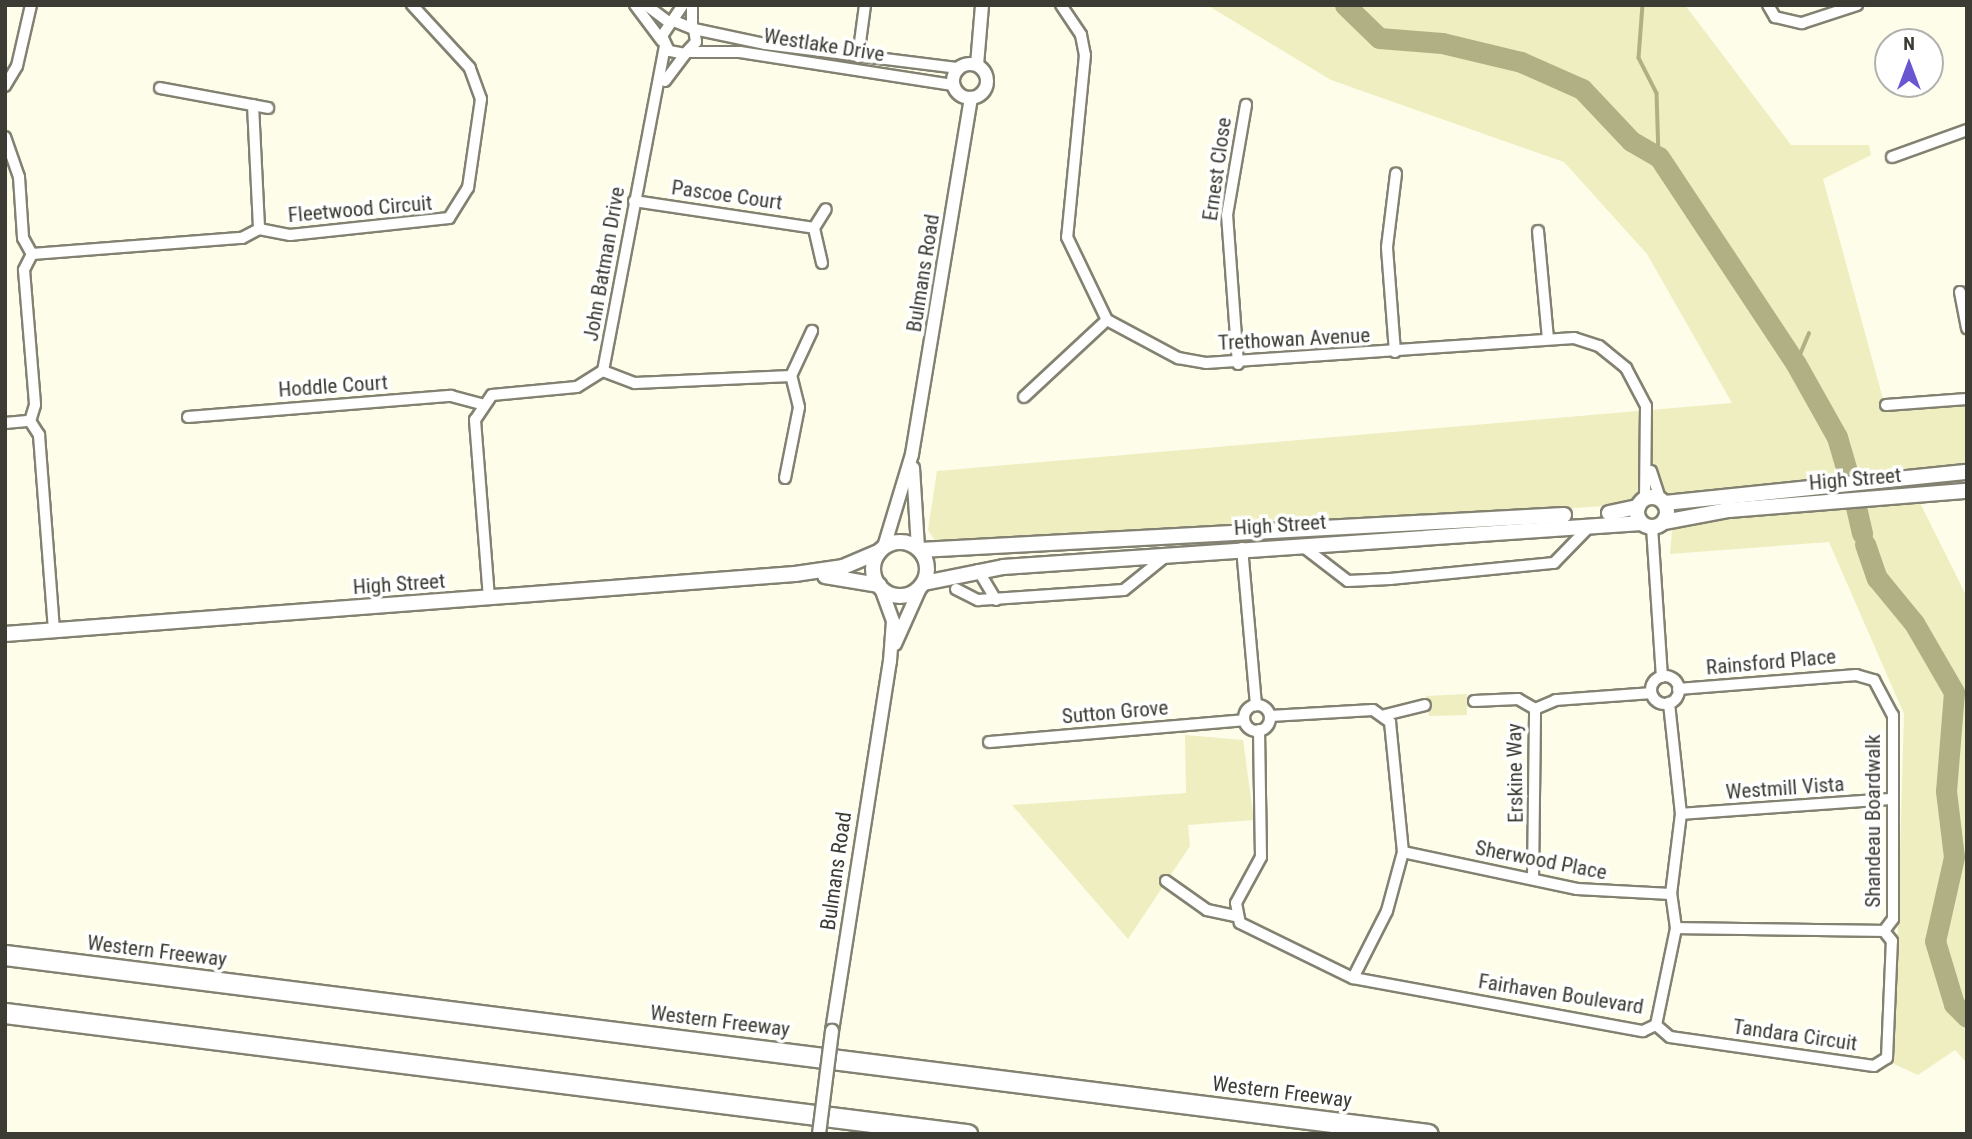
<!DOCTYPE html>
<style>
body{margin:0}
#map{position:relative;width:1972px;height:1139px;overflow:hidden;background:#fdfdea;font-family:"Roboto Condensed",sans-serif}
div>[style]{position:absolute}
.green>*{inset:0;background:#efeec1}
.stream>*{height:3.5px;margin:-1.75px;padding:0 1.75px;transform-origin:1.75px;border-radius:1.75px;background:#b1af84}
.river>*{height:21px;margin:-10.5px;padding:0 10.5px;transform-origin:10.5px;border-radius:10.5px;background:#b1af84}
.roads{filter:drop-shadow(2px 0 #838272) drop-shadow(-2px 0 #838272) drop-shadow(0 2px #838272) drop-shadow(0 -2px #838272)}
.minor>*{height:10px;margin:-5px;padding:0 5px;transform-origin:5px;border-radius:5px;background:#fff}
.minor>.ring{margin:-5px;padding:0;box-sizing:content-box;background:none;border:10px solid #fff;border-radius:50%}
.tertiary>*{height:12px;margin:-6px;padding:0 6px;transform-origin:6px;border-radius:6px;background:#fff}
.tertiary>.ring{margin:-6px;padding:0;box-sizing:content-box;background:none;border:12px solid #fff;border-radius:50%}
.secondary>*{height:14px;margin:-7px;padding:0 7px;transform-origin:7px;border-radius:7px;background:#fff}
.secondary>.ring{margin:-7px;padding:0;box-sizing:content-box;background:none;border:14px solid #fff;border-radius:50%}
.motorway>*{height:19px;margin:-9.5px;padding:0 9.5px;transform-origin:9.5px;border-radius:9.5px;background:#fff}
.bridges{filter:drop-shadow(2px 0 #838272) drop-shadow(-2px 0 #838272) drop-shadow(0 2px #838272) drop-shadow(0 -2px #838272)}
.tertiary-bridge>*{height:12px;margin:-6px;padding:0 6px;transform-origin:6px;border-radius:6px;background:#fff}
span{translate:-50% -50%;white-space:nowrap;text-align:center;line-height:1.15;-webkit-text-stroke:7px #fff;paint-order:stroke}
.street-label{font-size:21px;color:#3c3c35}
.frame{position:absolute;inset:0;border:7px solid #3c3c35;pointer-events:none}
.north{position:absolute;left:1874px;top:28px;width:70px;height:70px;box-sizing:border-box;background:#fff;border:2px solid #b1b1ae;border-radius:50%;rotate:0deg;font-size:19px;font-weight:700;line-height:28px;text-align:center;color:#3c3c35}
.north::after{content:'';display:block;margin:auto;width:24px;height:32px;background:#6a57d0;clip-path:polygon(50% 0,100% 100%,50% 72%,0 100%)}
</style>
<div id="map">
<div class="green">
<div style="clip-path:polygon(1207px 5px,1685px 5px,1791px 145px,1869px 145px,1871px 155px,1823px 179px,1883px 399px,1967px 392px,1967px 469px,1906px 475px,1967px 597px,1967px 1063px,1955px 1050px,1918px 1075px,1894px 1064px,1904px 714px,1829px 542px,1670px 554px,1675px 497px,1662px 491px,1639px 494px,1621px 505px,951px 547px,935px 541px,928px 530px,937px 471px,1732px 403px,1647px 254px,1564px 162px,1331px 80px)"></div>
<div style="clip-path:polygon(1467px 694px,1467px 715px,1429px 716px,1426px 696px)"></div>
<div style="clip-path:polygon(1185px 735px,1243px 740px,1254px 820px,1188px 825px,1190px 846px,1128px 939px,1012px 805px,1186px 793px)"></div>
</div>
<div class="stream">
<div style="left:1643px;top:5px;width:53px;rotate:94.3deg"></div>
<div style="left:1639px;top:58px;width:39px;rotate:63deg"></div>
<div style="left:1657px;top:93px;width:64px;rotate:88.2deg"></div>
<div style="left:1796px;top:364px;width:33px;rotate:-67deg"></div>
</div>
<div class="river">
<div style="left:1345px;top:5px;width:47px;rotate:44.1deg"></div>
<div style="left:1379px;top:38px;width:63px;rotate:4.5deg"></div>
<div style="left:1442px;top:43px;width:81px;rotate:13.5deg"></div>
<div style="left:1521px;top:62px;width:67px;rotate:23.9deg"></div>
<div style="left:1582px;top:89px;width:71px;rotate:46.7deg"></div>
<div style="left:1631px;top:141px;width:32px;rotate:30deg"></div>
<div style="left:1659px;top:157px;width:248px;rotate:56.5deg"></div>
<div style="left:1796px;top:364px;width:84px;rotate:60.7deg"></div>
<div style="left:1837px;top:437px;width:43px;rotate:73.7deg"></div>
<div style="left:1856px;top:507px;width:27px;rotate:77deg"></div>
<div style="left:1865px;top:544px;width:36px;rotate:71deg"></div>
<div style="left:1877px;top:578px;width:58px;rotate:50.6deg"></div>
<div style="left:1914px;top:623px;width:80px;rotate:59.9deg"></div>
<div style="left:1954px;top:692px;width:99px;rotate:94.6deg"></div>
<div style="left:1946px;top:791px;width:66px;rotate:83.1deg"></div>
<div style="left:1954px;top:857px;width:86px;rotate:102.7deg"></div>
<div style="left:1935px;top:941px;width:66px;rotate:73.2deg"></div>
<div style="left:1954px;top:1004px;width:18px;rotate:45deg"></div>
</div>
<div class="roads">
<div class="minor">
<div style="left:635px;top:5px;width:45px;rotate:53.1deg"></div>
<div style="left:646px;top:5px;width:30px;rotate:37deg"></div>
<div style="left:1061px;top:5px;width:36px;rotate:56deg"></div>
<div style="left:1081px;top:35px;width:20px;rotate:79deg"></div>
<div style="left:1085px;top:55px;width:183px;rotate:95.6deg"></div>
<div style="left:1067px;top:237px;width:92px;rotate:64.3deg"></div>
<div style="left:1107px;top:320px;width:81px;rotate:28.2deg"></div>
<div style="left:1178px;top:358px;width:28px;rotate:10deg"></div>
<div style="left:1206px;top:363px;width:369px;rotate:-3.9deg"></div>
<div style="left:1574px;top:338px;width:26px;rotate:18deg"></div>
<div style="left:1599px;top:346px;width:35px;rotate:39deg"></div>
<div style="left:1626px;top:368px;width:43px;rotate:62.2deg"></div>
<div style="left:1646px;top:406px;width:93px;rotate:90.6deg"></div>
<div style="left:1768px;top:5px;width:14px;rotate:60deg"></div>
<div style="left:1775px;top:17px;width:28px;rotate:13deg"></div>
<div style="left:1802px;top:23px;width:58px;rotate:-18.1deg"></div>
<div style="left:674px;top:21px;width:22px;rotate:22deg"></div>
<div style="left:694px;top:29px;width:13px;rotate:81deg"></div>
<div style="left:696px;top:42px;width:16px;rotate:133deg"></div>
<div style="left:685px;top:54px;width:16px;rotate:-169deg"></div>
<div style="left:669px;top:51px;width:17px;rotate:-115deg"></div>
<div style="left:662px;top:36px;width:37px;rotate:-56deg"></div>
<div style="left:692px;top:26px;width:21px;rotate:-90deg"></div>
<div style="left:694px;top:29px;width:73px;rotate:11.9deg"></div>
<div style="left:765px;top:44px;width:195px;rotate:7.1deg"></div>
<div style="left:688px;top:52px;width:52px"></div>
<div style="left:740px;top:52px;width:217px;rotate:8.8deg"></div>
<div style="left:858px;top:57px;width:52px;rotate:-82.3deg"></div>
<div style="left:665px;top:81px;width:34px;rotate:-53deg"></div>
<div style="left:5px;top:86px;width:23px;rotate:-59deg"></div>
<div style="left:17px;top:66px;width:63px;rotate:-77.1deg"></div>
<div style="left:160px;top:88px;width:110px;rotate:10.5deg"></div>
<div style="left:253px;top:105px;width:124px;rotate:87.2deg"></div>
<div style="left:5px;top:137px;width:42px;rotate:70.7deg"></div>
<div style="left:19px;top:177px;width:61px;rotate:86.2deg"></div>
<div style="left:23px;top:238px;width:18px;rotate:61deg"></div>
<div style="left:32px;top:254px;width:18px;rotate:117deg"></div>
<div style="left:24px;top:270px;width:135px;rotate:85.3deg"></div>
<div style="left:35px;top:405px;width:17px;rotate:107deg"></div>
<div style="left:30px;top:421px;width:17px;rotate:57deg"></div>
<div style="left:39px;top:435px;width:197px;rotate:85.6deg"></div>
<div style="left:1892px;top:157px;width:80px;rotate:-19.8deg"></div>
<div style="left:634px;top:201px;width:182px;rotate:8.5deg"></div>
<div style="left:1538px;top:231px;width:108px;rotate:84.7deg"></div>
<div style="left:32px;top:254px;width:211px;rotate:-4.4deg"></div>
<div style="left:242px;top:238px;width:19px;rotate:-28deg"></div>
<div style="left:259px;top:229px;width:32px;rotate:11deg"></div>
<div style="left:290px;top:235px;width:160px;rotate:-6.1deg"></div>
<div style="left:449px;top:218px;width:36px;rotate:-58deg"></div>
<div style="left:468px;top:188px;width:90px;rotate:-81.7deg"></div>
<div style="left:481px;top:99px;width:33px;rotate:-110deg"></div>
<div style="left:470px;top:68px;width:86px;rotate:-132.6deg"></div>
<div style="left:822px;top:263px;width:36px;rotate:-103deg"></div>
<div style="left:814px;top:228px;width:22px;rotate:-58deg"></div>
<div style="left:1960px;top:292px;width:37px;rotate:79deg"></div>
<div style="left:1395px;top:352px;width:105px;rotate:-94.4deg"></div>
<div style="left:1387px;top:247px;width:74px;rotate:-83deg"></div>
<div style="left:1238px;top:364px;width:149px;rotate:-94.2deg"></div>
<div style="left:1227px;top:215px;width:112px;rotate:-80.2deg"></div>
<div style="left:603px;top:371px;width:34px;rotate:21deg"></div>
<div style="left:635px;top:383px;width:156px;rotate:-2.6deg"></div>
<div style="left:1024px;top:397px;width:113px;rotate:-42.9deg"></div>
<div style="left:1886px;top:405px;width:81px;rotate:-4.2deg"></div>
<div style="left:188px;top:417px;width:264px;rotate:-4.6deg"></div>
<div style="left:451px;top:396px;width:31px;rotate:15deg"></div>
<div style="left:5px;top:423px;width:25px;rotate:-5deg"></div>
<div style="left:1651px;top:471px;width:29px;rotate:72deg"></div>
<div style="left:785px;top:478px;width:72px;rotate:-78.8deg"></div>
<div style="left:799px;top:407px;width:32px;rotate:-104deg"></div>
<div style="left:791px;top:376px;width:50px;rotate:-65deg"></div>
<div style="left:1652px;top:527px;width:150px;rotate:86.2deg"></div>
<div style="left:1301px;top:545px;width:59px;rotate:37.5deg"></div>
<div style="left:1348px;top:581px;width:42px;rotate:-2.7deg"></div>
<div style="left:1390px;top:579px;width:165px;rotate:-5.6deg"></div>
<div style="left:1554px;top:563px;width:53px;rotate:-45.8deg"></div>
<div style="left:1242px;top:548px;width:158px;rotate:84.9deg"></div>
<div style="left:978px;top:570px;width:35px;rotate:59deg"></div>
<div style="left:956px;top:589px;width:25px;rotate:27deg"></div>
<div style="left:978px;top:600px;width:146px;rotate:-3.9deg"></div>
<div style="left:1124px;top:590px;width:54px;rotate:-39deg"></div>
<div style="left:489px;top:598px;width:179px;rotate:-94.5deg"></div>
<div style="left:475px;top:420px;width:30px;rotate:-56deg"></div>
<div style="left:492px;top:395px;width:85px;rotate:-5.4deg"></div>
<div style="left:577px;top:387px;width:31px;rotate:-32deg"></div>
<div style="left:603px;top:371px;width:330px;rotate:-79.2deg"></div>
<div class="ring" style="left:1651px;top:676px;width:18px;height:18px"></div>
<div style="left:1678px;top:689px;width:179px;rotate:-4.5deg"></div>
<div style="left:1856px;top:675px;width:19px;rotate:16deg"></div>
<div style="left:1874px;top:680px;width:40px;rotate:62deg"></div>
<div style="left:1893px;top:715px;width:204px;rotate:90deg"></div>
<div style="left:1893px;top:919px;width:15px;rotate:127deg"></div>
<div style="left:1474px;top:701px;width:44px;rotate:-2.6deg"></div>
<div style="left:1518px;top:699px;width:20px;rotate:30deg"></div>
<div class="ring" style="left:1244px;top:705px;width:16px;height:16px"></div>
<div style="left:1385px;top:715px;width:41px;rotate:-14deg"></div>
<div style="left:1270px;top:716px;width:103px;rotate:-3.3deg"></div>
<div style="left:1373px;top:710px;width:21px;rotate:35deg"></div>
<div style="left:1390px;top:722px;width:131px;rotate:84.3deg"></div>
<div style="left:1403px;top:852px;width:61px;rotate:105.2deg"></div>
<div style="left:1387px;top:911px;width:75px;rotate:116.9deg"></div>
<div style="left:1259px;top:730px;width:127px;rotate:89.1deg"></div>
<div style="left:1261px;top:857px;width:52px;rotate:118.5deg"></div>
<div style="left:1236px;top:903px;width:20px;rotate:79deg"></div>
<div style="left:1240px;top:923px;width:126px;rotate:26deg"></div>
<div style="left:1353px;top:978px;width:295px;rotate:10.4deg"></div>
<div style="left:1643px;top:1031px;width:14px;rotate:-25deg"></div>
<div style="left:989px;top:742px;width:256px;rotate:-4.9deg"></div>
<div style="left:1681px;top:814px;width:212px;rotate:-4.1deg"></div>
<div style="left:1403px;top:852px;width:178px;rotate:12deg"></div>
<div style="left:1577px;top:889px;width:94px;rotate:3deg"></div>
<div style="left:1533px;top:879px;width:170px;rotate:-89.3deg"></div>
<div style="left:1535px;top:709px;width:23px;rotate:-23deg"></div>
<div style="left:1556px;top:700px;width:95px;rotate:-4.2deg"></div>
<div style="left:1166px;top:881px;width:50px;rotate:35.3deg"></div>
<div style="left:1207px;top:910px;width:30px;rotate:12deg"></div>
<div style="left:1656px;top:1025px;width:18px;rotate:41deg"></div>
<div style="left:1670px;top:1037px;width:206px;rotate:8.1deg"></div>
<div style="left:1874px;top:1066px;width:15px;rotate:-32deg"></div>
<div style="left:1887px;top:1058px;width:117px;rotate:-87.6deg"></div>
<div style="left:1892px;top:941px;width:13px;rotate:-129deg"></div>
<div style="left:1884px;top:931px;width:208px;rotate:-179.2deg"></div>
<div style="left:1656px;top:1025px;width:99px;rotate:-78.3deg"></div>
<div style="left:1676px;top:928px;width:34px;rotate:-98deg"></div>
<div style="left:1671px;top:894px;width:81px;rotate:-82.9deg"></div>
<div style="left:1681px;top:814px;width:112px;rotate:-96.2deg"></div>
</div>
<div class="tertiary">
<div class="ring" style="left:953px;top:64px;width:22px;height:22px"></div>
<div style="left:977px;top:65px;width:60px;rotate:-85.2deg"></div>
<div style="left:913px;top:468px;width:80px;rotate:86.4deg"></div>
<div style="left:884px;top:547px;width:97px;rotate:-73.2deg"></div>
<div style="left:912px;top:454px;width:361px;rotate:-80.6deg"></div>
<div style="left:895px;top:644px;width:61px;rotate:-65.9deg"></div>
<div style="left:832px;top:1031px;width:375px;rotate:-81.1deg"></div>
<div style="left:890px;top:661px;width:40px;rotate:-85.7deg"></div>
<div style="left:893px;top:621px;width:35px;rotate:-110deg"></div>
</div>
<div class="secondary">
<div class="ring" style="left:1637px;top:497px;width:16px;height:16px"></div>
<div style="left:1665px;top:503px;width:304px;rotate:-5.9deg"></div>
<div style="left:1609px;top:513px;width:30px;rotate:-12deg"></div>
<div style="left:1664px;top:522px;width:66px;rotate:-10.5deg"></div>
<div style="left:1729px;top:510px;width:239px;rotate:-4.6deg"></div>
<div class="ring" style="left:873px;top:542px;width:40px;height:40px"></div>
<div style="left:920px;top:550px;width:645px;rotate:-3.11deg"></div>
<div style="left:825px;top:576px;width:55px;rotate:9.5deg"></div>
<div style="left:924px;top:583px;width:81px;rotate:-11.4deg"></div>
<div style="left:1003px;top:567px;width:640px;rotate:-3.95deg"></div>
<div style="left:5px;top:634px;width:792px;rotate:-4.34deg"></div>
<div style="left:795px;top:574px;width:49px;rotate:-8.3deg"></div>
<div style="left:843px;top:567px;width:39px;rotate:-23deg"></div>
</div>
<div class="motorway">
<div style="left:5px;top:955px;width:1434px;rotate:7.17deg"></div>
<div style="left:5px;top:1013px;width:970px;rotate:7.17deg"></div>
</div>
</div>
<div class="bridges">
<div class="tertiary-bridge">
<div style="left:819px;top:1134px;width:104px;rotate:-82.8deg"></div>
</div>
</div>
<div class="street-label">
<span style="left:824px;top:45px;rotate:9deg">Westlake Drive</span>
<span style="left:1217px;top:169px;rotate:-82deg">Ernest Close</span>
<span style="left:727px;top:195px;rotate:8deg">Pascoe Court</span>
<span style="left:360px;top:209px;rotate:-5deg">Fleetwood Circuit</span>
<span style="left:604px;top:264px;rotate:-80deg">John Batman Drive</span>
<span style="left:923px;top:273px;rotate:-81deg">Bulmans Road</span>
<span style="left:1294px;top:339px;rotate:-3deg">Trethowan Avenue</span>
<span style="left:333px;top:386px;rotate:-4deg">Hoddle Court</span>
<span style="left:1855px;top:479px;rotate:-5deg">High Street</span>
<span style="left:1280px;top:525px;rotate:-4deg">High Street</span>
<span style="left:399px;top:584px;rotate:-4deg">High Street</span>
<span style="left:1771px;top:662px;rotate:-5deg">Rainsford Place</span>
<span style="left:1115px;top:712px;rotate:-5deg">Sutton Grove</span>
<span style="left:1515px;top:773px;rotate:-91deg">Erskine Way</span>
<span style="left:1785px;top:788px;rotate:-4deg">Westmill Vista</span>
<span style="left:1873px;top:821px;rotate:-90deg">Shandeau Boardwalk</span>
<span style="left:1541px;top:860px;rotate:11deg">Sherwood Place</span>
<span style="left:836px;top:871px;rotate:-82deg">Bulmans Road</span>
<span style="left:157px;top:951px;rotate:7deg">Western Freeway</span>
<span style="left:1561px;top:994px;rotate:9deg">Fairhaven Boulevard</span>
<span style="left:720px;top:1021px;rotate:7deg">Western Freeway</span>
<span style="left:1795px;top:1035px;rotate:8deg">Tandara Circuit</span>
<span style="left:1282px;top:1092px;rotate:7deg">Western Freeway</span>
</div>
<div class="frame"></div>
<div class="north">N</div>
</div>
